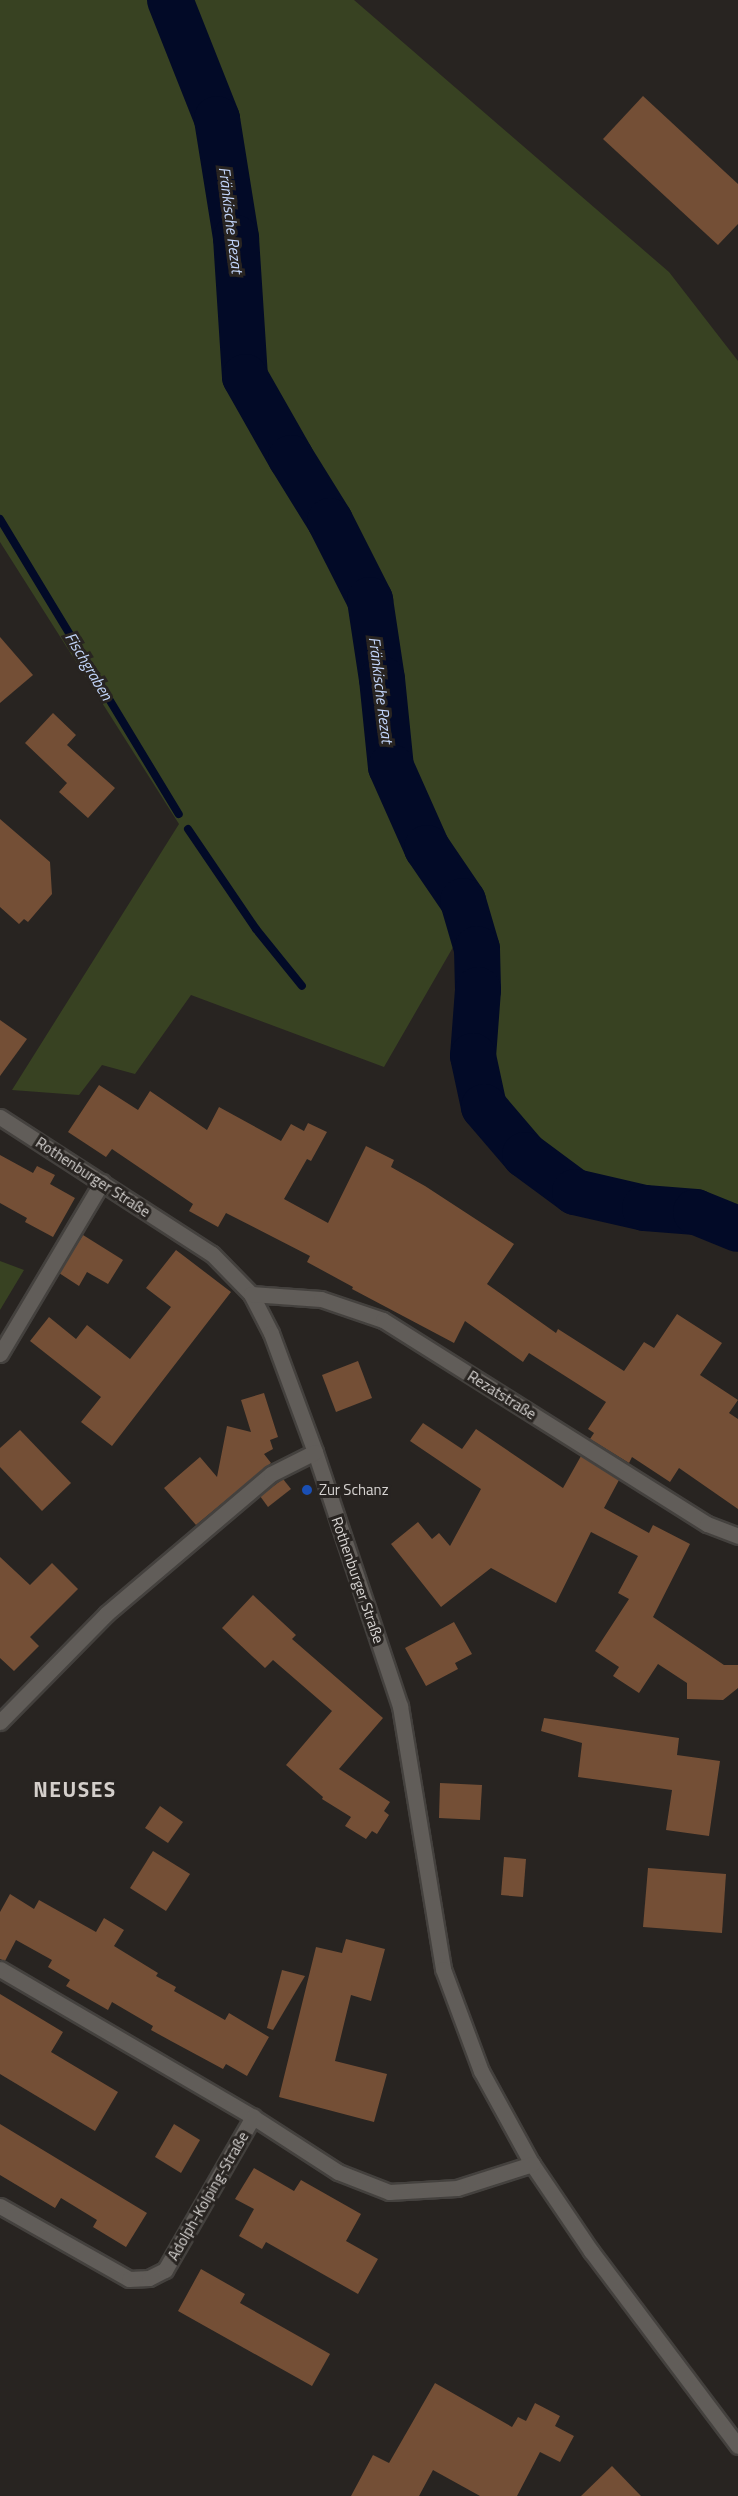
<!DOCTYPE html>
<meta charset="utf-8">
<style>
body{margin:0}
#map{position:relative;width:738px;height:2496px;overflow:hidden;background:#282421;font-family:"Titillium Web",sans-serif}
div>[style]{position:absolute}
.green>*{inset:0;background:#384222}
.stream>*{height:8px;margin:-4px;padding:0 4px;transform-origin:4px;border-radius:4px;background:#020a27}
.river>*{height:46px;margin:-23px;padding:0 23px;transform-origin:23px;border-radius:23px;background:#020a27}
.building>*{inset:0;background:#744f36}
.roads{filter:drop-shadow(2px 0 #44413e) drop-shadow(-2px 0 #44413e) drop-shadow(0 2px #44413e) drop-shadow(0 -2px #44413e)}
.street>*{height:15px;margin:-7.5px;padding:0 7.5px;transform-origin:7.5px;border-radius:7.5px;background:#615d59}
.dots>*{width:16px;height:16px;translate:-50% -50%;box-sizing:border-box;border:3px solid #282421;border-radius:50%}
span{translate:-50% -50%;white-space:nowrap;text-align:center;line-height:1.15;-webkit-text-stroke:6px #282421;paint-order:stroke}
.street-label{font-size:15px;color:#d7d4d2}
.poi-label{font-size:15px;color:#d7d4d2}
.left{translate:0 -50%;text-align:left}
.water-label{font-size:16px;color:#c2d5fa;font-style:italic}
.district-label{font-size:21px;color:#d4cfcb;font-weight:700;letter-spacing:1.5px}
</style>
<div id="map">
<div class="green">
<div style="clip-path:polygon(0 0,354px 0,669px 272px,738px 361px,738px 1209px,688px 1197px,599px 1185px,531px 1142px,491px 1086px,485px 1044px,496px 970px,475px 909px,384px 1067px,191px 995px,135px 1074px,102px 1065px,79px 1095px,12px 1090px,179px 824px,0 542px)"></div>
<div style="clip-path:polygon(0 1261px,24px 1270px,0 1310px)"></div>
</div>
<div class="stream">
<div style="left:0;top:519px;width:345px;rotate:58.8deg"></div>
<div style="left:188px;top:829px;width:121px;rotate:55.8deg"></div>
<div style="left:256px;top:929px;width:73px;rotate:51.1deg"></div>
</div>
<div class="river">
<div style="left:170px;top:0;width:128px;rotate:68.4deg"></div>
<div style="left:217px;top:119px;width:121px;rotate:80.9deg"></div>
<div style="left:236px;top:238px;width:139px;rotate:86.3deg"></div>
<div style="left:245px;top:377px;width:93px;rotate:60.4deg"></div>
<div style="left:291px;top:458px;width:74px;rotate:58.2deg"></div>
<div style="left:330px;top:521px;width:89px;rotate:63.1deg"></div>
<div style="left:370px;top:600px;width:80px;rotate:81.4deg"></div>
<div style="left:382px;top:679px;width:88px;rotate:84.2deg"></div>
<div style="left:391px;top:767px;width:89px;rotate:66deg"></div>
<div style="left:427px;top:848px;width:64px;rotate:55.8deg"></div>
<div style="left:463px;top:901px;width:50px;rotate:73.7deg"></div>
<div style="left:477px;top:949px;width:41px;rotate:88.6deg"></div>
<div style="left:478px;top:990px;width:66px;rotate:94.3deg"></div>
<div style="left:473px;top:1056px;width:52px;rotate:77.8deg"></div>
<div style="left:484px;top:1107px;width:63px;rotate:49.5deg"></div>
<div style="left:525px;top:1155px;width:62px;rotate:36.5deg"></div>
<div style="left:575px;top:1192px;width:72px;rotate:12.9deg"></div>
<div style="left:645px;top:1208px;width:51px;rotate:4.5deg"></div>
<div style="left:696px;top:1212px;width:45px;rotate:22deg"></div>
</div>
<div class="building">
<div style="clip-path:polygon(643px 96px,738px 184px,738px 224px,718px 245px,603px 139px)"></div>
<div style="clip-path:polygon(0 637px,33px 675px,0 703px)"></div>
<div style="clip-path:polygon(53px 713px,76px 735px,67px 745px,115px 788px,88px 818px,59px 792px,67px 783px,25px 743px)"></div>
<div style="clip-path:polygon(0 819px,50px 862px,52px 894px,28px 922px,24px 919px,19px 924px,0 907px)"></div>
<div style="clip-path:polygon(0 1020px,27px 1039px,0 1076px)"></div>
<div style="clip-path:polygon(99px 1085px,138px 1110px,150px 1091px,207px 1130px,219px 1107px,281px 1141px,291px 1124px,304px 1131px,308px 1123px,327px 1132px,311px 1161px,307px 1159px,284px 1199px,328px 1223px,366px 1146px,394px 1160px,391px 1167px,425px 1186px,514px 1244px,487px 1284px,556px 1333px,558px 1329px,624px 1371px,644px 1342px,654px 1348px,677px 1314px,722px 1343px,700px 1375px,738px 1400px,729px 1413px,738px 1419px,738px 1509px,679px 1468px,670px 1482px,632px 1457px,629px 1463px,590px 1439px,594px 1433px,588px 1429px,606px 1402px,529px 1353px,523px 1362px,465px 1321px,454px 1343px,352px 1289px,353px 1287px,307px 1262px,310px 1256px,226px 1213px,218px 1227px,189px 1211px,193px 1204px,112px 1149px,106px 1157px,68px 1132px)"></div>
<div style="clip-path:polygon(0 1155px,33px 1173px,37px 1166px,55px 1175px,50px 1184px,75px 1198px,53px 1237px,25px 1222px,27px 1218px,0 1203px)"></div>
<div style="clip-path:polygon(83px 1235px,123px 1260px,108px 1284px,87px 1272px,79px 1286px,59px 1273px)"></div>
<div style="clip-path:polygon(176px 1250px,231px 1292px,112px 1446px,81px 1422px,101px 1397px,30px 1341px,49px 1317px,76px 1339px,87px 1325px,130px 1359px,171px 1307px,146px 1288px)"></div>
<div style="clip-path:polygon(358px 1361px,372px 1398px,336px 1412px,322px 1375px)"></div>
<div style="clip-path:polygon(264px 1393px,278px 1437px,270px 1440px,273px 1449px,264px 1454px,271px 1463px,196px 1525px,164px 1488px,200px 1457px,217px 1477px,227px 1426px,251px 1432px,241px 1400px)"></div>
<div style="clip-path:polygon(423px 1423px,462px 1449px,476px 1429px,563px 1488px,581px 1456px,619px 1480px,604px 1508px,649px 1533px,653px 1525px,690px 1544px,653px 1617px,724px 1665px,738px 1665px,738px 1688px,723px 1700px,687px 1699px,687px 1683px,658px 1664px,639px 1693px,613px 1676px,619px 1667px,595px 1651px,629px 1599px,618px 1593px,638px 1556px,591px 1532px,556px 1603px,491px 1568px,441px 1607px,391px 1544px,418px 1522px,432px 1539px,439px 1533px,450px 1546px,481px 1489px,410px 1441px)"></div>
<div style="clip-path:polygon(20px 1430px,71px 1483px,42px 1511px,0 1467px,0 1448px)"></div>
<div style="clip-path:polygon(283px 1479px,291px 1489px,268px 1507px,260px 1496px)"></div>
<div style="clip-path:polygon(0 1557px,30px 1585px,52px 1563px,78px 1589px,30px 1637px,39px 1646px,14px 1671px,0 1658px)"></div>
<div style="clip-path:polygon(253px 1595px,296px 1635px,292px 1639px,383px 1718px,339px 1769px,390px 1802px,384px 1811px,389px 1815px,377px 1834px,372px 1831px,366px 1839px,345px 1826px,351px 1817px,322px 1799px,323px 1797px,286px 1765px,332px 1711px,273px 1660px,265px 1668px,222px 1628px)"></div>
<div style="clip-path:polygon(454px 1622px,472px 1654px,455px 1663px,458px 1669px,426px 1686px,405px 1648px)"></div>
<div style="clip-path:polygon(544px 1718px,679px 1738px,677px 1755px,720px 1761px,709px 1836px,666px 1830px,672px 1790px,578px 1777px,582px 1743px,541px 1731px)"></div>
<div style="clip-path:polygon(440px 1783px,482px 1785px,480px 1820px,439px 1818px)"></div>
<div style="clip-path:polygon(160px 1806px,183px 1822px,168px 1843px,145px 1828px)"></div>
<div style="clip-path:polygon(153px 1851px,190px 1874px,166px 1911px,130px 1888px)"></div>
<div style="clip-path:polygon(504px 1857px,526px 1859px,523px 1897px,501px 1895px)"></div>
<div style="clip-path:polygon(648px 1868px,726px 1874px,722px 1933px,643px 1927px)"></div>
<div style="clip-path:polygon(10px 1894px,34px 1909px,39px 1900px,96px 1932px,104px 1918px,124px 1930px,114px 1946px,158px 1973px,156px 1976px,176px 1987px,174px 1991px,225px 2020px,229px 2013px,269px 2037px,247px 2076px,226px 2064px,223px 2069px,171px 2041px,151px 2030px,153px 2026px,112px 2002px,108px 2010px,66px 1986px,70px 1980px,48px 1967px,52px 1960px,16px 1940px,5px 1961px,0 1959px,0 1912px)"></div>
<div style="clip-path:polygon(346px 1939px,385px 1949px,371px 2001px,351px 1995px,335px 2061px,387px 2074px,374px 2122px,279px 2097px,316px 1947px,342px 1953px)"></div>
<div style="clip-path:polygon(282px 1970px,305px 1976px,273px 2030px,267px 2028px)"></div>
<div style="clip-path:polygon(0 1994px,63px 2032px,51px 2052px,118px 2092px,95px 2131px,0 2074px)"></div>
<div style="clip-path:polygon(0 2124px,147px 2213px,126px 2247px,93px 2227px,97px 2220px,61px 2198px,55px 2208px,0 2175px)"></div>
<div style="clip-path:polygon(174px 2124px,200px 2140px,181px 2173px,155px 2157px)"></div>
<div style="clip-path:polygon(254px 2168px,294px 2191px,301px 2180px,361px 2214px,346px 2241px,378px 2259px,358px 2294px,266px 2242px,262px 2249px,239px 2236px,254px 2209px,235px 2199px)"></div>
<div style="clip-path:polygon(201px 2269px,245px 2294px,240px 2303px,330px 2354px,312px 2386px,178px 2311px)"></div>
<div style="clip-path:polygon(435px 2383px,512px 2427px,518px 2417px,526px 2421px,535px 2403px,560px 2416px,555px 2426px,574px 2436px,560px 2462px,540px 2452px,517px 2496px,480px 2496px,433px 2470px,419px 2496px,351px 2496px,373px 2455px,389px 2463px)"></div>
<div style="clip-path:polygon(612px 2466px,641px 2496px,581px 2496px)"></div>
</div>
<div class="roads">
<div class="street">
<div style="left:0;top:1117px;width:252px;rotate:32.9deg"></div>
<div style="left:212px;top:1254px;width:56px;rotate:45.7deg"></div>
<div style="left:251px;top:1294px;width:44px;rotate:62.9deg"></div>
<div style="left:271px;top:1333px;width:127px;rotate:69.7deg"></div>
<div style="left:315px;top:1452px;width:268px;rotate:71.5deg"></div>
<div style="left:400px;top:1706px;width:266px;rotate:80.7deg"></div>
<div style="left:443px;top:1969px;width:109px;rotate:69.6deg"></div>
<div style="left:481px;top:2071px;width:106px;rotate:61.3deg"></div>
<div style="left:532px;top:2164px;width:105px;rotate:55.9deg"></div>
<div style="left:591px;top:2251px;width:244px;rotate:53deg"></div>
<div style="left:251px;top:1294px;width:70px;rotate:4.1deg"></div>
<div style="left:321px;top:1299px;width:65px;rotate:18.7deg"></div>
<div style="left:383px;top:1320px;width:383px;rotate:32.2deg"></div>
<div style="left:707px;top:1524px;width:33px;rotate:21deg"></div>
<div style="left:0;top:1354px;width:200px;rotate:-59.3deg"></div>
<div style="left:0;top:1722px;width:151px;rotate:-45.5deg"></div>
<div style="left:106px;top:1614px;width:216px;rotate:-40.3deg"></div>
<div style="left:271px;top:1474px;width:49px;rotate:-26.6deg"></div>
<div style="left:0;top:1969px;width:293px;rotate:30.3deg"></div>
<div style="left:253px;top:2117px;width:101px;rotate:32.9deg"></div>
<div style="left:338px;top:2172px;width:55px;rotate:21.4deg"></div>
<div style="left:389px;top:2192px;width:68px;rotate:-3.4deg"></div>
<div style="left:457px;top:2188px;width:79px;rotate:-17.7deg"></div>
<div style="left:0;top:2206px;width:148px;rotate:29.5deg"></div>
<div style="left:129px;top:2279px;width:20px;rotate:-3deg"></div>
<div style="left:149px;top:2278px;width:18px;rotate:-27deg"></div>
<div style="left:165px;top:2270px;width:177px;rotate:-60.1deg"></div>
</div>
</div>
<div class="dots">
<div style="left:307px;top:1490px;background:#1a4fb4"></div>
</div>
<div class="street-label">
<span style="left:93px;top:1177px;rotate:33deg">Rothenburger Straße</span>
<span style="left:502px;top:1395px;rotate:32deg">Rezatstraße</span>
<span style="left:358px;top:1580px;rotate:71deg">Rothenburger Straße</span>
<span style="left:208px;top:2196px;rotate:-60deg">Adolph-Kolping-Straße</span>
</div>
<div class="poi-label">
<span class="left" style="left:319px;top:1490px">Zur Schanz</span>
</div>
<div class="water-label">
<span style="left:231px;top:220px;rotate:83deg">Fränkische Rezat</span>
<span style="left:89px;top:666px;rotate:59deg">Fischgraben</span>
<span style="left:381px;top:690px;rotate:83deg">Fränkische Rezat</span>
</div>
<div class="district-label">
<span style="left:75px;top:1789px">NEUSES</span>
</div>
</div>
